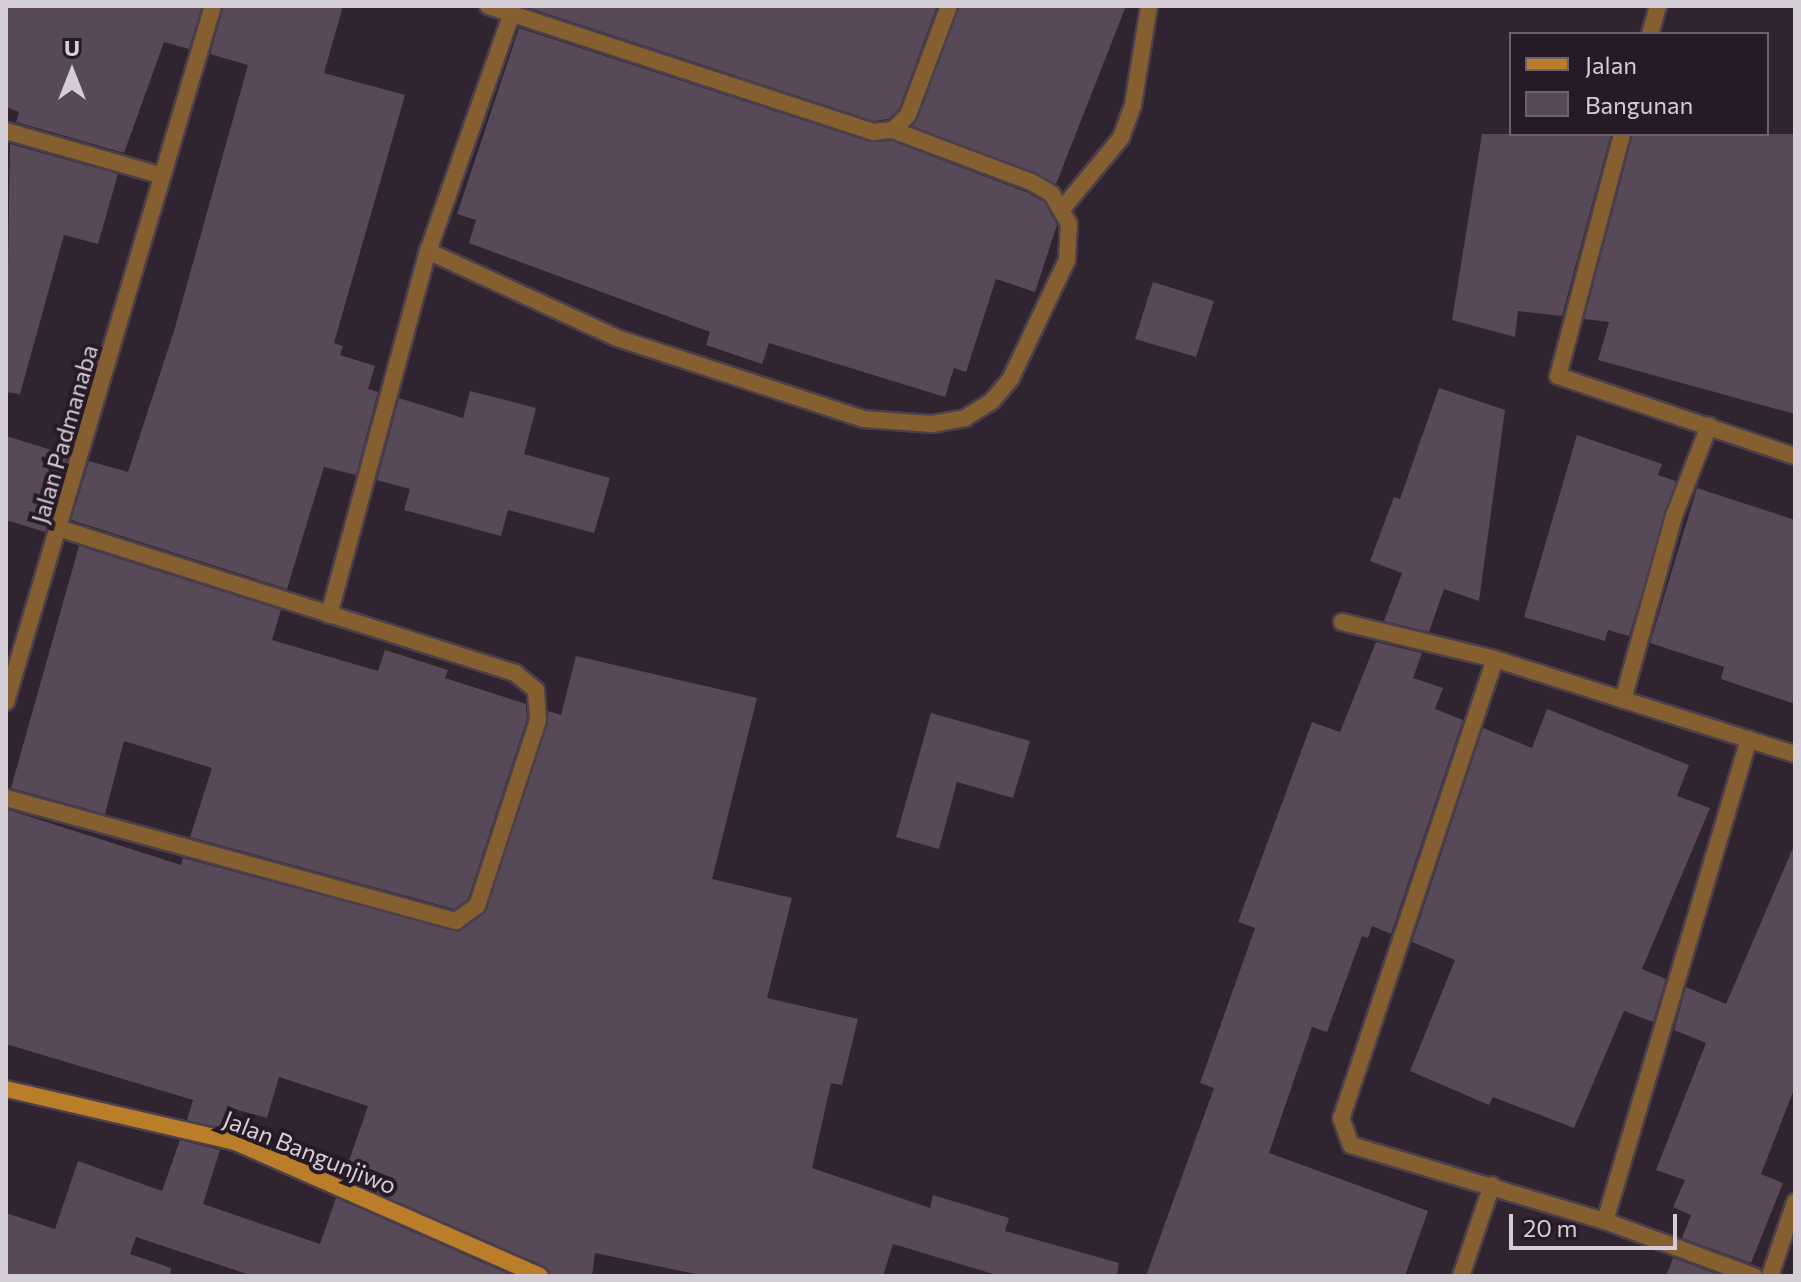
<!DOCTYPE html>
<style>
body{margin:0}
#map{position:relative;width:1801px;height:1282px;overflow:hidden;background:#302430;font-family:Commissioner,sans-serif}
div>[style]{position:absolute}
.building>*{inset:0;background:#574957}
.roads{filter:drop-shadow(2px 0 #4b3f4b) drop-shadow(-2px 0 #4b3f4b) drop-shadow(0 2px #4b3f4b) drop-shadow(0 -2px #4b3f4b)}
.service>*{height:16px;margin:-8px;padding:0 8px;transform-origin:8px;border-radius:8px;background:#855f30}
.minor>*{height:16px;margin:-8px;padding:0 8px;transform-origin:8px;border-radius:8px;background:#855f30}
.secondary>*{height:16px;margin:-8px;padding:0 8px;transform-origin:8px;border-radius:8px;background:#ba7d29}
span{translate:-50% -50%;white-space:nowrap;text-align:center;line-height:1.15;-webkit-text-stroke:8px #261a26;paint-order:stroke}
.street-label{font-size:24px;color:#d6ced6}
.frame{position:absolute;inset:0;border:8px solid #d6ced6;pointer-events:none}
.legend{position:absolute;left:1509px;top:32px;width:260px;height:104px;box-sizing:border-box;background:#261a26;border:2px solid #6c626c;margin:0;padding:10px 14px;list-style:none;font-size:24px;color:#d6ced6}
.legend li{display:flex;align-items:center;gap:16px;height:40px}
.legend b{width:40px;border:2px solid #6c626c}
.north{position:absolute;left:32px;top:32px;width:80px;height:80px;-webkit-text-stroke:6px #261a26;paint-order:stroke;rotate:0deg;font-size:22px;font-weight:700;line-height:32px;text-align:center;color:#d6ced6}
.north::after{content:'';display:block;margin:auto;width:28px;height:36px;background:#d6ced6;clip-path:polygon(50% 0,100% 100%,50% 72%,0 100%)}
.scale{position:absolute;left:1509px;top:1214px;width:168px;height:36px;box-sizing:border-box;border:4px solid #d6ced6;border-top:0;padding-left:10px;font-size:24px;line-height:28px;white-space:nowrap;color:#d6ced6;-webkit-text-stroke:6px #261a26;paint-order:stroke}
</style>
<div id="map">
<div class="building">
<div style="clip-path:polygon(6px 6px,202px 6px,189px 49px,164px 42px,124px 153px,16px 122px,19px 112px,6px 107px)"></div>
<div style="clip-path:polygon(224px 6px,343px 6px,324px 73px,405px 95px,334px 343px,343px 346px,340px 355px,375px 366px,368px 389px,378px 392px,356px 475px,324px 467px,287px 589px,71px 520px,89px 461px,128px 472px,174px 331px,248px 65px,210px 54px)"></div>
<div style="clip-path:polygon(523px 6px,937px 6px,899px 109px,888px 119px,874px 121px)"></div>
<div style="clip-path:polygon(960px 6px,1126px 6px,1056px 184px,913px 126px)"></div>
<div style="clip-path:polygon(519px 28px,870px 142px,892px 141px,1026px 192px,1044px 202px,1057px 225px,1035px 292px,996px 279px,966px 372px,954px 368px,945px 397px,769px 343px,762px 364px,706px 345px,710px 332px,469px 243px,476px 220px,457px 214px)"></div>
<div style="clip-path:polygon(1482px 134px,1611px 134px,1562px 316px,1518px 311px,1515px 337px,1452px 320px)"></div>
<div style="clip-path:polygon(1633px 134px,1795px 134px,1795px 414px,1598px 360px,1609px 322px,1584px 319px)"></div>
<div style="clip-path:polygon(10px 144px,118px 174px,98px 244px,64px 235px,20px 394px,6px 392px)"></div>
<div style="clip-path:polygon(1153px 282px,1214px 301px,1196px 357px,1135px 339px)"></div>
<div style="clip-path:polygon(1439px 388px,1505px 410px,1479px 601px,1444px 589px,1429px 632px,1384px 621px,1402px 573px,1370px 561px,1394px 497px,1400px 499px)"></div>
<div style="clip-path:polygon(470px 391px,536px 408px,524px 454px,610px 478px,594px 533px,508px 510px,501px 536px,404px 510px,410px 489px,377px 480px,399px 398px,463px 418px)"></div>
<div style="clip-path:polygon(1577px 435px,1662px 464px,1658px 475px,1676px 481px,1629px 636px,1608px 630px,1605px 641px,1524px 617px)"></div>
<div style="clip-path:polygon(6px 436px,68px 455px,45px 532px,6px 520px)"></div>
<div style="clip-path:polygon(1697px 488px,1795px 520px,1795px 704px,1721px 679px,1724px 667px,1650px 643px)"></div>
<div style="clip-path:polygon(79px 546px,281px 610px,272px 640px,378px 671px,385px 650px,448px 670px,445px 678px,526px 704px,527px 719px,468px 899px,454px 909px,190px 837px,212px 768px,124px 741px,105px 814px,11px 788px)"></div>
<div style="clip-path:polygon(1376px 642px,1422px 653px,1413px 678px,1443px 688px,1435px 709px,1463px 720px,1391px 934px,1372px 926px,1368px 938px,1362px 936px,1327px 1032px,1312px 1027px,1269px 1153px,1428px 1211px,1405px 1276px,1146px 1276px,1214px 1088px,1200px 1083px,1255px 928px,1238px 922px,1312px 722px,1340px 732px)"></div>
<div style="clip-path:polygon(576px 656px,757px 698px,712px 879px,792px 898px,767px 998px,858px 1019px,842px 1085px,831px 1083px,812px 1168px,930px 1208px,933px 1195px,1009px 1218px,1005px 1231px,1119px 1263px,1117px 1276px,1000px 1276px,893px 1244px,883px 1276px,705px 1276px,595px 1253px,592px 1276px,551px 1276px,544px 1266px,343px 1178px,368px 1106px,279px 1077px,267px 1118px,234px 1109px,227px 1129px,187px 1120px,193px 1100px,6px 1044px,6px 809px,181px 865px,183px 858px,459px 932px,487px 909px,548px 711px,561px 715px)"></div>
<div style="clip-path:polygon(1547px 709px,1689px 765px,1677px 796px,1710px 808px,1642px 969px,1666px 979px,1653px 1022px,1624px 1011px,1574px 1128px,1493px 1097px,1489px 1105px,1410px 1071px,1455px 960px,1412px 942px,1483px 728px,1532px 748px)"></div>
<div style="clip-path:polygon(931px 713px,1030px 741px,1013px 798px,957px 782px,939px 849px,896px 837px)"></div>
<div style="clip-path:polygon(1795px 843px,1795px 1087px,1761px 1174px,1783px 1183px,1751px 1263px,1682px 1238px,1691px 1215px,1673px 1207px,1685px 1180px,1656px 1170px,1706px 1043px,1674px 1030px,1686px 987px,1726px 1004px)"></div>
<div style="clip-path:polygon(180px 1140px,220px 1150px,203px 1204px,320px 1244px,336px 1198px,513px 1276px,253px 1276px,136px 1237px,130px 1254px,171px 1268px,170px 1276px,6px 1276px,6px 1213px,55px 1229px,78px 1161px,162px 1191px)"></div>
<div style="clip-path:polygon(1673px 1258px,1722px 1276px,1666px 1276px)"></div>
</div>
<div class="roads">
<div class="service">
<div style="left:1063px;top:208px;width:91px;rotate:-50.4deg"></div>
<div style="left:1121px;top:138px;width:35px;rotate:-70deg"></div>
<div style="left:1133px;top:105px;width:100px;rotate:-80.8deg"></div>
</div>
<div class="minor">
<div style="left:488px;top:6px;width:405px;rotate:18.1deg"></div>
<div style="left:873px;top:132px;width:20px;rotate:-6deg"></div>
<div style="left:893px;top:130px;width:21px;rotate:-45deg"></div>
<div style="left:908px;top:115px;width:116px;rotate:-69.4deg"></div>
<div style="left:512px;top:13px;width:252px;rotate:109.4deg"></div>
<div style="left:428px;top:251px;width:208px;rotate:24.7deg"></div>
<div style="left:617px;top:338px;width:260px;rotate:18.2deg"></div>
<div style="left:864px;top:419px;width:68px;rotate:4.2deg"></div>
<div style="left:932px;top:424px;width:34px;rotate:-10deg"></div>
<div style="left:965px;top:418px;width:32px;rotate:-32deg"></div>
<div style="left:992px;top:401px;width:30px;rotate:-50deg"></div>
<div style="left:1011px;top:378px;width:131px;rotate:-64.6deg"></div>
<div style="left:1067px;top:260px;width:36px;rotate:-87deg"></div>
<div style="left:1069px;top:224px;width:34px;rotate:-120deg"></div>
<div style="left:1052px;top:194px;width:24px;rotate:-150deg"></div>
<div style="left:1031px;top:182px;width:147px;rotate:-159.4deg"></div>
<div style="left:1650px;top:34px;width:29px;rotate:-74deg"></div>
<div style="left:6px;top:131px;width:163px;rotate:16deg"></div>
<div style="left:1622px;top:134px;width:250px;rotate:104.8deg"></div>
<div style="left:1558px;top:376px;width:250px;rotate:18.7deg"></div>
<div style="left:329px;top:615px;width:377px;rotate:-74.8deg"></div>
<div style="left:1342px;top:622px;width:157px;rotate:13.6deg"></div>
<div style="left:1495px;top:659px;width:315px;rotate:17.6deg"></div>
<div style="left:1495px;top:659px;width:484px;rotate:108.5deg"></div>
<div style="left:1341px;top:1118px;width:29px;rotate:70deg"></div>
<div style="left:1351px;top:1145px;width:265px;rotate:16.7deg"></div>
<div style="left:1605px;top:1221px;width:503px;rotate:-73.37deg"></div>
<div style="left:1623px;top:700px;width:191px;rotate:-74.5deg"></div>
<div style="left:1674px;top:516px;width:97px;rotate:-68.7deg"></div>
<div style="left:6px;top:702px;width:726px;rotate:-73.44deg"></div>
<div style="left:6px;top:798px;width:467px;rotate:15.3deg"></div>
<div style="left:456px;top:921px;width:26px;rotate:-36deg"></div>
<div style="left:477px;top:906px;width:196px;rotate:-71.8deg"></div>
<div style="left:538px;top:720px;width:30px;rotate:-94deg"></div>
<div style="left:536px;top:690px;width:27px;rotate:-141deg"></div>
<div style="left:515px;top:673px;width:475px;rotate:-162.4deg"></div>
<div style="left:1605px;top:1221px;width:159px;rotate:20.3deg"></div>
<div style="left:1461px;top:1276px;width:96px;rotate:-71.2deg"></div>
<div style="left:1770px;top:1276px;width:78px;rotate:-71.3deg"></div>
</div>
<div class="secondary">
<div style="left:6px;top:1089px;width:235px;rotate:13deg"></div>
<div style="left:235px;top:1142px;width:333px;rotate:23.7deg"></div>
</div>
</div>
<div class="street-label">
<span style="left:64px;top:434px;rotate:-74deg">Jalan Padmanaba</span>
<span style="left:310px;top:1152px;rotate:22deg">Jalan Bangunjiwo</span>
</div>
<div class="frame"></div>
<ul class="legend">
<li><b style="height:10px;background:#ba7d29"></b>Jalan</li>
<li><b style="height:22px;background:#574957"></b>Bangunan</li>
</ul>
<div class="north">U</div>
<div class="scale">20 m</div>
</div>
